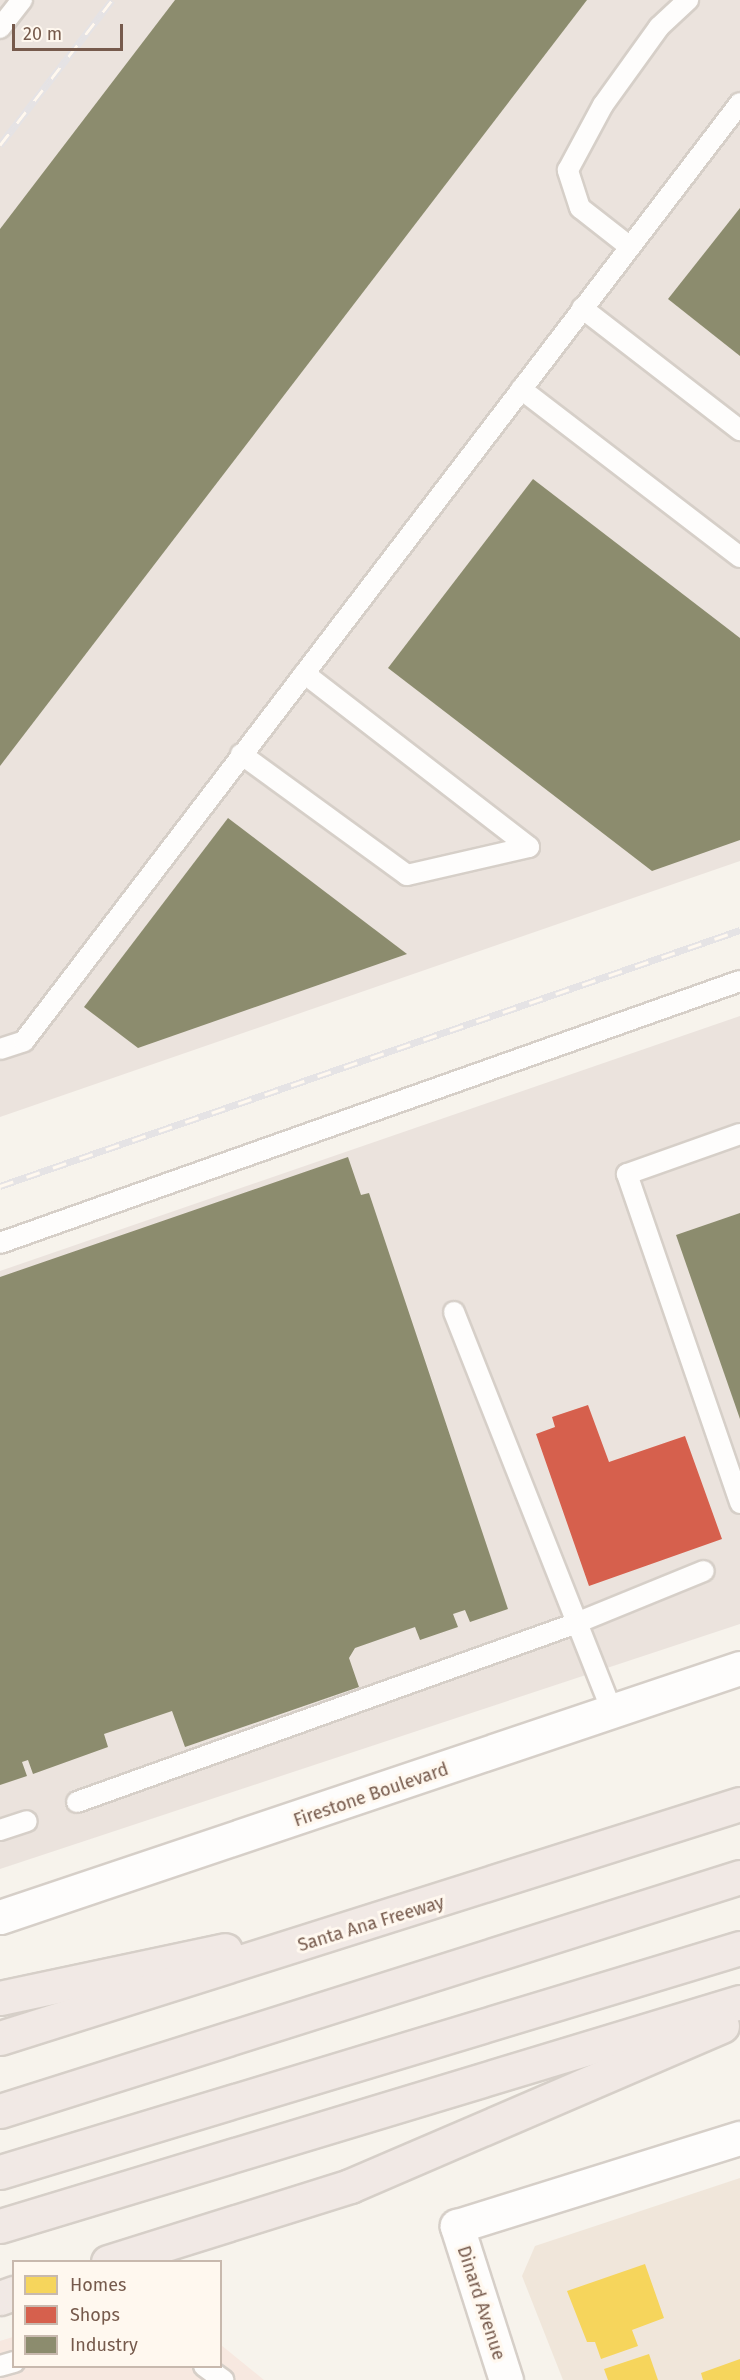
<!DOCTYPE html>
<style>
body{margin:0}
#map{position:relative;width:740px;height:2380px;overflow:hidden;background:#f7f3ec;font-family:"Fira Sans",sans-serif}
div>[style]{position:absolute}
.residential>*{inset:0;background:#f0e6da}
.commercial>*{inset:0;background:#f7e8e0}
.industrial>*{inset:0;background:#ebe3dd}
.homes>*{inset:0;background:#f6d55c}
.shops>*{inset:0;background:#d6604d}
.industry>*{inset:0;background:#8c8c6e}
.roads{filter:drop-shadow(2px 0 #d6cfc8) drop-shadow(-2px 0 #d6cfc8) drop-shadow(0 2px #d6cfc8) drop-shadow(0 -2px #d6cfc8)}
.service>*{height:20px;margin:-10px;padding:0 10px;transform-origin:10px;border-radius:10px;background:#fefdfc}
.minor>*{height:33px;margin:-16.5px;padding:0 16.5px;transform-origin:16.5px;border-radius:16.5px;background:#fefdfc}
.tertiary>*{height:33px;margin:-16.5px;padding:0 16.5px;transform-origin:16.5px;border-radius:16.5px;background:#fefdfc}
.motorway>*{height:33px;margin:-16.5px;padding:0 16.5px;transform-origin:16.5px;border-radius:16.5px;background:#f1e9e5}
.rail>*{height:7px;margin-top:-3.5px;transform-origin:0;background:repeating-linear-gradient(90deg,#fff8ef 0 14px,#e5e3e5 0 28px);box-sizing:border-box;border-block:2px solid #e5e3e5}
span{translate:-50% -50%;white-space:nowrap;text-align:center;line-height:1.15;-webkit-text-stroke:6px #fff8ef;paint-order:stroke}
.street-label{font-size:18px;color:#765a4c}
.legend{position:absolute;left:12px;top:2260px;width:210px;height:108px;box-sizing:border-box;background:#fff8ef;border:2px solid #c8b9ae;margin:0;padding:8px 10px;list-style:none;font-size:18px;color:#765a4c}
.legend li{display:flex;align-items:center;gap:12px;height:30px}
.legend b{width:30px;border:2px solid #c8b9ae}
.scale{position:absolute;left:12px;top:24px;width:111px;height:27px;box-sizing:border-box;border:3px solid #765a4c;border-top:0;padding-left:8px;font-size:18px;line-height:21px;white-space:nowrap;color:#765a4c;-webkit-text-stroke:4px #fff8ef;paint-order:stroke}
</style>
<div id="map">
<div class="residential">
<div style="clip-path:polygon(740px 2178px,740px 2380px,563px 2380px,522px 2276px,535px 2246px)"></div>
</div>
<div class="commercial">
<div style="clip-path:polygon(13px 2337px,14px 2366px,220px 2366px,221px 2345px,264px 2380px,0 2380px,0 2341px)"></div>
</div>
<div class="industrial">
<div style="clip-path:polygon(0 0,740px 0,740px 861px,0 1117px)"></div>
<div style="clip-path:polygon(740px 1016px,740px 1624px,0 1869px,0 1271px)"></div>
</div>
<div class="homes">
<div style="clip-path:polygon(645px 2264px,664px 2318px,632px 2330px,638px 2346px,601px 2359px,595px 2342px,587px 2342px,567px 2291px)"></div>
<div style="clip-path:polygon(649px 2354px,658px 2380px,608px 2380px,604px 2369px)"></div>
<div style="clip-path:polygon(740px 2359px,740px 2380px,703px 2380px,701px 2373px)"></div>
</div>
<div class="shops">
<div style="clip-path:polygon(588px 1405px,609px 1462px,685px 1436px,722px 1539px,589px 1586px,536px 1434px,555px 1427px,552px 1417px)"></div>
</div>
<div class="industry">
<div style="clip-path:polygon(175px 0,587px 0,0 766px,0 229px)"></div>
<div style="clip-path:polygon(740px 208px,740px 356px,668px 299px)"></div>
<div style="clip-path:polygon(533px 479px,740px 638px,740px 840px,652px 871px,388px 668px)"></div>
<div style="clip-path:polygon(228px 818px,407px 954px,138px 1048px,84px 1007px)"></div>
<div style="clip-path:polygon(348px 1157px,361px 1195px,369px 1193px,508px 1609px,470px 1622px,465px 1610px,453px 1614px,458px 1627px,420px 1640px,415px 1627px,355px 1648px,349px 1658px,359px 1687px,185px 1747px,172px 1711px,104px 1734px,108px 1747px,33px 1774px,28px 1760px,22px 1762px,27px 1776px,0 1785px,0 1277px)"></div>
<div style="clip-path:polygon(740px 1213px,740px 1419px,676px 1235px)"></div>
</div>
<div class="roads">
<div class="service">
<div style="left:0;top:28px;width:36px;rotate:-52deg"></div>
<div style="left:630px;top:247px;width:63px;rotate:-142deg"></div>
<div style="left:580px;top:208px;width:40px;rotate:-108deg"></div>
<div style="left:568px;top:170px;width:74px;rotate:-61.7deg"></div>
<div style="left:603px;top:105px;width:96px;rotate:-54.3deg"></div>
<div style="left:659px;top:27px;width:40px;rotate:-43deg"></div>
<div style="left:582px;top:308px;width:200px;rotate:37.7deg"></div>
<div style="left:521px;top:389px;width:276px;rotate:37.5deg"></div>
<div style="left:241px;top:754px;width:205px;rotate:36.1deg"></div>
<div style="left:407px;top:875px;width:125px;rotate:-12.9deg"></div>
<div style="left:529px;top:847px;width:284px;rotate:-142.3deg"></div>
<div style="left:0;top:1049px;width:25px;rotate:-18deg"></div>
<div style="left:24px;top:1041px;width:1180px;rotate:-52.64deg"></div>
<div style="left:740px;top:1134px;width:120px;rotate:160.5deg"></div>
<div style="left:627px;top:1174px;width:348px;rotate:71deg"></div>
<div style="left:0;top:1243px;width:785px;rotate:-19.5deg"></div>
<div style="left:454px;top:1312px;width:430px;rotate:68.4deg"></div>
<div style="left:77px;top:1802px;width:528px;rotate:-19.7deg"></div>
<div style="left:574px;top:1624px;width:140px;rotate:-22.2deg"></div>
<div style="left:0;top:1830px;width:28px;rotate:-18deg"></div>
<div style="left:0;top:2366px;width:15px;rotate:-16deg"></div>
<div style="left:204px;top:2366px;width:24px;rotate:36deg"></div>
</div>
<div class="minor">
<div style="left:506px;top:2380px;width:162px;rotate:-107.7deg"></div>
<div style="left:457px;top:2226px;width:296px;rotate:-17.3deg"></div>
</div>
<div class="tertiary">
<div style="left:0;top:1917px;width:781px;rotate:-18.6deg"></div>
</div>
<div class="motorway">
<div style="left:0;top:1998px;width:230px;rotate:-12deg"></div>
<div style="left:0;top:2038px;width:776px;rotate:-17.55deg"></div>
<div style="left:0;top:2111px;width:776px;rotate:-17.55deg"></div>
<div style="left:0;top:2172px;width:773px;rotate:-16.84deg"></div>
<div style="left:0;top:2226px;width:773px;rotate:-16.84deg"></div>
<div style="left:108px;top:2262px;width:254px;rotate:-17.4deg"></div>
<div style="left:350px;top:2186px;width:405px;rotate:-23.3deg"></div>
<div style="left:0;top:2298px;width:15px;rotate:-20deg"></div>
</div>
</div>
<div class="rail">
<div style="left:0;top:145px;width:183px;rotate:-52.3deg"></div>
<div style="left:0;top:1186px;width:783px;rotate:-19.08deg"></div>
</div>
<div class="street-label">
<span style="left:371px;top:1795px;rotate:-19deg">Firestone Boulevard</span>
<span style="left:371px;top:1924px;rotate:-17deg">Santa Ana Freeway</span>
<span style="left:481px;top:2303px;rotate:72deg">Dinard Avenue</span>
</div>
<ul class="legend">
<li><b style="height:16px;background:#f6d55c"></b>Homes</li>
<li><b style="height:16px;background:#d6604d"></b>Shops</li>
<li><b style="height:16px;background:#8c8c6e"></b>Industry</li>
</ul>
<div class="scale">20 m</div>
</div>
